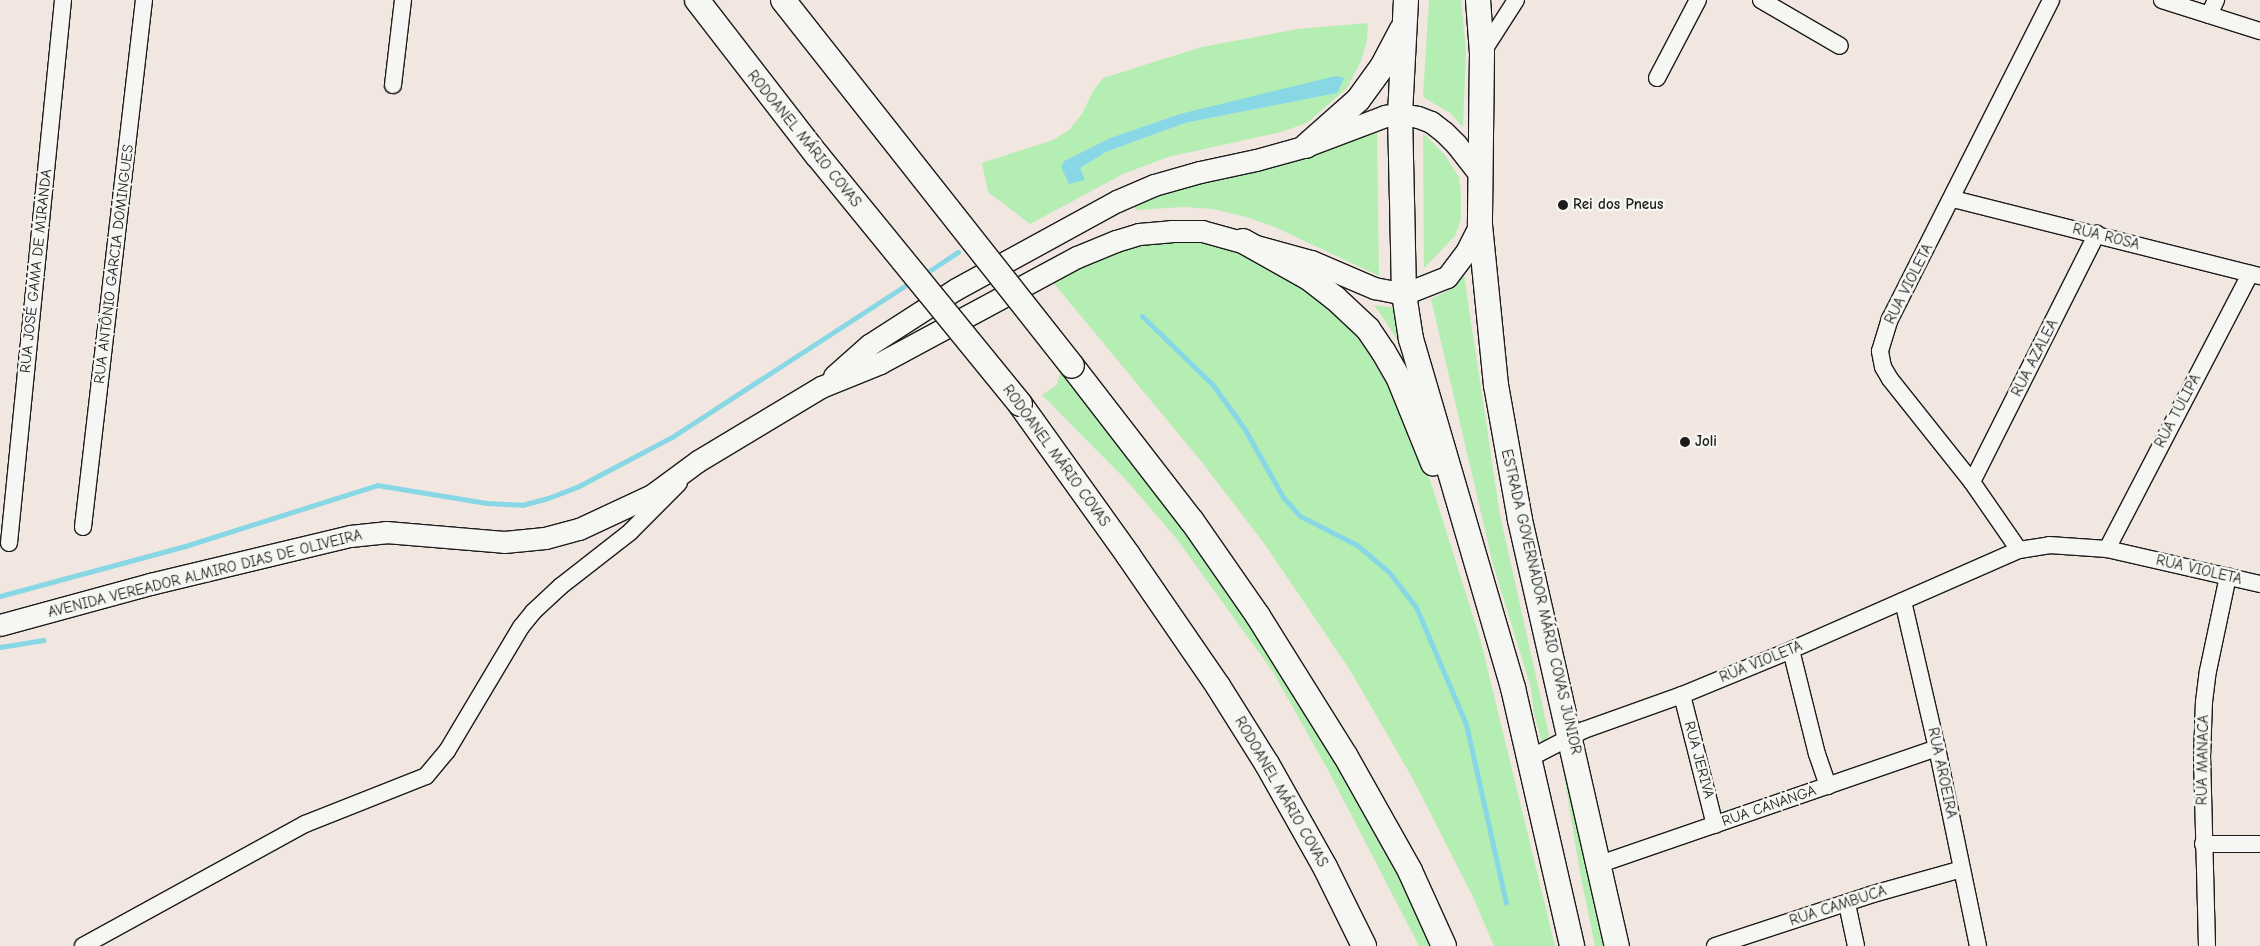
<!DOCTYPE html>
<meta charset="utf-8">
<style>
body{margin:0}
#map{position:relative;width:2260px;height:946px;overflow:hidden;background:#f2e6e1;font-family:"Comic Neue",sans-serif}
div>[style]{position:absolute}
.green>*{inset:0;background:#b4eeb3}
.water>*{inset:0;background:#88d7e5}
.stream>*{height:5px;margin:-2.5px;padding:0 2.5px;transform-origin:2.5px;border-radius:2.5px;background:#88d7e5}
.roads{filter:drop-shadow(1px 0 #1c1c1c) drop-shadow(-1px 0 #1c1c1c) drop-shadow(0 1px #1c1c1c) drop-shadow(0 -1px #1c1c1c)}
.minor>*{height:16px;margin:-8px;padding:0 8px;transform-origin:8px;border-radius:8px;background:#f6f6f2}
.major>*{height:21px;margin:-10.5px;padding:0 10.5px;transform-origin:10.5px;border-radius:10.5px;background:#f6f6f2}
.highway>*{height:24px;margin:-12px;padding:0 12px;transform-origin:12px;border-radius:12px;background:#f6f6f2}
.bridges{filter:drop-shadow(1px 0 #1c1c1c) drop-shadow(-1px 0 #1c1c1c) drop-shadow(0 1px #1c1c1c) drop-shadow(0 -1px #1c1c1c)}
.highway-bridge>*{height:24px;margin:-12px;padding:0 12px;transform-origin:12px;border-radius:12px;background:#f6f6f2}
.dots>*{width:14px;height:14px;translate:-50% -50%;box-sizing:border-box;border:2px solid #f6f6f2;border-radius:50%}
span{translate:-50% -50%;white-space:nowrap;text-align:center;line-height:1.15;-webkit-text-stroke:5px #f6f6f2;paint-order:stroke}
.street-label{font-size:15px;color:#1c1c1c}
.poi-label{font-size:15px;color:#1c1c1c;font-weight:700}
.left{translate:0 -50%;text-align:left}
</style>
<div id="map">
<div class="green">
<div style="clip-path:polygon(1429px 0,1461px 0,1466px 51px,1463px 127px,1450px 113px,1423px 97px)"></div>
<div style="clip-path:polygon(evenodd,1368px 23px,1367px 40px,1361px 61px,1347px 88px,1307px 123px,1281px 132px,1168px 157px,1123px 174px,1030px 224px,988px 192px,982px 163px,1053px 140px,1069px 130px,1082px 114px,1093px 91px,1103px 78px,1202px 47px,1298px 29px,1368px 23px,1337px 93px,1185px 123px,1106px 152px,1080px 168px,1064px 161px,1110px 138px,1180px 114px,1337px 93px)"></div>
<div style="clip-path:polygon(1377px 130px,1379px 276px,1275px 227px,1246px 217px,1213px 209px,1184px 207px,1136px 210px,1133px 203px,1141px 196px)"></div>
<div style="clip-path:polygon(1423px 133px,1444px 154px,1459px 177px,1461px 194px,1461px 219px,1455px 236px,1424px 268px)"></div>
<div style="clip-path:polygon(1180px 241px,1219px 242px,1254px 251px,1346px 313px,1393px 388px,1429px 477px,1480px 638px,1555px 946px,1494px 946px,1473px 897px,1413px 779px,1350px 670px,1266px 546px,1201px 461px,1051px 280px,1102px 256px,1142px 245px)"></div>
<div style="clip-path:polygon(1464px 275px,1500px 515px,1549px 735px,1543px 746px,1534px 713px,1531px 688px,1493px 564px,1431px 299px,1447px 291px)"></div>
<div style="clip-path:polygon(1374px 305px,1396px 308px,1402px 347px,1386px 322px)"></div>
<div style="clip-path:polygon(1062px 366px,1152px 467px,1452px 946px,1419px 946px,1328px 770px,1273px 672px,1176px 538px,1127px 481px,1042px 395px,1057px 385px)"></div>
<div style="clip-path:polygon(1562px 747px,1606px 946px,1595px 946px,1581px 878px,1560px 751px)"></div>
</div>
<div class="water">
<div style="clip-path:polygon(1336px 76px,1344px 78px,1337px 93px,1185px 123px,1106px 152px,1080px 168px,1085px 180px,1069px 184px,1061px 167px,1064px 161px,1110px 138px,1180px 114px)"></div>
</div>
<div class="stream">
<div style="left:923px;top:275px;width:42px;rotate:-33.3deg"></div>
<div style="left:1142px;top:316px;width:99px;rotate:44.2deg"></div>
<div style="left:1213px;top:385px;width:53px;rotate:54.2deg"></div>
<div style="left:1244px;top:428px;width:79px;rotate:60.5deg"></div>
<div style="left:1283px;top:497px;width:25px;rotate:48deg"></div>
<div style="left:1300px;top:516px;width:64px;rotate:27deg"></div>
<div style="left:1357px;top:545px;width:42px;rotate:40.2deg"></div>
<div style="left:1389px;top:572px;width:44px;rotate:52.4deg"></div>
<div style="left:1416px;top:607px;width:127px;rotate:66.9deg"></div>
<div style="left:1466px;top:724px;width:183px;rotate:77.4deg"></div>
<div style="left:0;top:596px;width:188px;rotate:-15.1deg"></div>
<div style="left:182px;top:547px;width:205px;rotate:-17.6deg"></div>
<div style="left:377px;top:485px;width:111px;rotate:9.3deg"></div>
<div style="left:487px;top:503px;width:35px;rotate:3deg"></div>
<div style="left:522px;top:505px;width:27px;rotate:-15deg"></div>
<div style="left:548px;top:498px;width:31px;rotate:-21deg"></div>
<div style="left:577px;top:487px;width:107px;rotate:-27.8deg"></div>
<div style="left:672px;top:437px;width:285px;rotate:-33deg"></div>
<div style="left:0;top:647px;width:44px;rotate:-9.2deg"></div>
</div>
<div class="roads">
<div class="minor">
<div style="left:1761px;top:0;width:91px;rotate:30.2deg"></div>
<div style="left:2162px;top:0;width:103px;rotate:17.6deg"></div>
<div style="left:2209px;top:15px;width:17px;rotate:-65deg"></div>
<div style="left:1482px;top:53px;width:63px;rotate:-57.3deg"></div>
<div style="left:1657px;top:78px;width:88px;rotate:-62.3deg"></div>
<div style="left:393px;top:85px;width:86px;rotate:-83.3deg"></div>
<div style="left:1953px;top:199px;width:317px;rotate:14.1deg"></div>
<div style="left:1972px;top:482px;width:278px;rotate:-63.3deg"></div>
<div style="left:83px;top:527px;width:531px;rotate:-83.4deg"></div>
<div style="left:9px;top:543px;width:546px;rotate:-84.32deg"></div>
<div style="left:2107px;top:549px;width:310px;rotate:-62.5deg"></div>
<div style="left:2019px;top:550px;width:83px;rotate:-124.7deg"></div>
<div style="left:1972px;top:482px;width:132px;rotate:-128.5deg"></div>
<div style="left:1890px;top:379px;width:14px;rotate:-120deg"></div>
<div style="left:1883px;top:367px;width:16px;rotate:-101deg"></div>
<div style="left:1880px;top:351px;width:34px;rotate:-73deg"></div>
<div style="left:1890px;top:319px;width:357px;rotate:-63.2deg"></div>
<div style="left:1903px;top:601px;width:151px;rotate:77deg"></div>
<div style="left:1937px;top:748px;width:202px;rotate:78.3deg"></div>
<div style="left:1791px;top:650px;width:107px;rotate:76deg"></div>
<div style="left:1817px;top:754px;width:34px;rotate:71deg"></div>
<div style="left:1682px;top:695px;width:134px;rotate:75.8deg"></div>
<div style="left:1530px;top:758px;width:61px;rotate:-27.4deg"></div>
<div style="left:1584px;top:730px;width:104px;rotate:-19.7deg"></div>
<div style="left:1682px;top:695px;width:118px;rotate:-22.4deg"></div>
<div style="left:1791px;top:650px;width:249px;rotate:-23.7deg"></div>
<div style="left:2019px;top:550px;width:30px;rotate:-9deg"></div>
<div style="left:2049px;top:545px;width:58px;rotate:3.9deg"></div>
<div style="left:2107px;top:549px;width:157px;rotate:12.9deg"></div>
<div style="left:2203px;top:844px;width:57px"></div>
<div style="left:1600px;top:864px;width:356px;rotate:-19deg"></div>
<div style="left:1847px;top:904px;width:43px;rotate:77.9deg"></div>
<div style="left:83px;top:946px;width:253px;rotate:-28.8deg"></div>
<div style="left:305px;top:824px;width:130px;rotate:-21.6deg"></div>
<div style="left:426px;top:776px;width:33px;rotate:-50deg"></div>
<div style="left:447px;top:751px;width:144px;rotate:-59.2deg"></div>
<div style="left:521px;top:627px;width:19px;rotate:-51deg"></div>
<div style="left:533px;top:612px;width:38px;rotate:-43deg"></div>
<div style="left:561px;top:586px;width:88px;rotate:-38deg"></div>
<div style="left:630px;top:532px;width:69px;rotate:-45deg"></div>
<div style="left:1715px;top:946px;width:166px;rotate:-18.2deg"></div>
<div style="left:1873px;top:894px;width:92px;rotate:-15.7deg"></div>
<div style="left:2207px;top:946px;width:188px;rotate:-91.5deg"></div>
<div style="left:2202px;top:758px;width:56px;rotate:-88deg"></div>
<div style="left:2204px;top:702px;width:31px;rotate:-83deg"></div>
<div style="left:2208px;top:671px;width:97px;rotate:-78.1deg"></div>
</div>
<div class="major">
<div style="left:834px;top:376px;width:47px;rotate:-41.5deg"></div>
<div style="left:869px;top:345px;width:103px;rotate:-32.8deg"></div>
<div style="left:956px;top:289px;width:183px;rotate:-28.7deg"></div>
<div style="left:1117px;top:201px;width:40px;rotate:-23.4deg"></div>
<div style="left:1154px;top:185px;width:48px;rotate:-15.8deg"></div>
<div style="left:1200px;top:172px;width:57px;rotate:-12.1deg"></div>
<div style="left:1256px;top:160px;width:52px;rotate:-15.6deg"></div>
<div style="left:1306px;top:146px;width:85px;rotate:-20.8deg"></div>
<div style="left:1385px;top:116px;width:15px;rotate:-8deg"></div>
<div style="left:1400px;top:114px;width:18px;rotate:9deg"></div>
<div style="left:1418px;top:117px;width:14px;rotate:21deg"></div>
<div style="left:1431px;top:122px;width:16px;rotate:38deg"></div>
<div style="left:1444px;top:132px;width:17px;rotate:45deg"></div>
<div style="left:1456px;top:144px;width:39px;rotate:52deg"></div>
<div style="left:0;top:625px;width:156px;rotate:-15.3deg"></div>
<div style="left:150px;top:584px;width:206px;rotate:-13.5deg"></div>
<div style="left:350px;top:536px;width:36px;rotate:-6deg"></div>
<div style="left:386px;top:532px;width:118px;rotate:4.8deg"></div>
<div style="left:504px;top:542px;width:41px;rotate:-5.6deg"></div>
<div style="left:545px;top:538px;width:35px;rotate:-15deg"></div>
<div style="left:579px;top:529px;width:81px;rotate:-25deg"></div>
<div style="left:652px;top:495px;width:57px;rotate:-36.5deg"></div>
<div style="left:698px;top:461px;width:144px;rotate:-31deg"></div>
<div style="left:821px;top:387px;width:64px;rotate:-22.1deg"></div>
<div style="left:880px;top:363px;width:224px;rotate:-28.3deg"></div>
<div style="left:1077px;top:257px;width:42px;rotate:-22.3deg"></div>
<div style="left:1116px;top:241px;width:24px;rotate:-17deg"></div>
<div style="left:1139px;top:234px;width:32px;rotate:-5deg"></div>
<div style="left:1171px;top:231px;width:31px"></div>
<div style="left:1202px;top:231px;width:113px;rotate:15.4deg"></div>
<div style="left:1311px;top:261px;width:69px;rotate:23.2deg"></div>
<div style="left:1374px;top:288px;width:31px;rotate:11deg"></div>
<div style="left:1404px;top:294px;width:46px;rotate:-21.6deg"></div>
<div style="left:1447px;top:277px;width:34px;rotate:-53deg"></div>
<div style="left:1467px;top:250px;width:28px;rotate:-63deg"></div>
</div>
<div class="highway">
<div style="left:1406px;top:0;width:114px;rotate:93deg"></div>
<div style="left:1400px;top:114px;width:86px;rotate:88.7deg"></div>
<div style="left:1402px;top:200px;width:94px;rotate:88.8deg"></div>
<div style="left:1404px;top:294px;width:46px;rotate:81.2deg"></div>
<div style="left:1411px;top:339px;width:364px;rotate:73.7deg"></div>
<div style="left:1513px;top:688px;width:265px;rotate:77.1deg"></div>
<div style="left:1478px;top:0;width:53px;rotate:85.7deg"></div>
<div style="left:1482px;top:53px;width:172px;rotate:90.7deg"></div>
<div style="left:1480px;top:225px;width:161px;rotate:84.3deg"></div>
<div style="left:1496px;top:385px;width:137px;rotate:79.9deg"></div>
<div style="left:1520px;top:520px;width:437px;rotate:77.2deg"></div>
<div style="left:1306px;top:146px;width:69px;rotate:-41.5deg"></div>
<div style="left:1358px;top:100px;width:41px;rotate:-54deg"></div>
<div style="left:1382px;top:67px;width:41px;rotate:-62.2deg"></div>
<div style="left:1243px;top:241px;width:76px;rotate:29.3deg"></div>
<div style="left:1309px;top:278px;width:33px;rotate:38deg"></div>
<div style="left:1335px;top:298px;width:45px;rotate:43.2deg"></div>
<div style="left:1368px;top:329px;width:27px;rotate:56deg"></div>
<div style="left:1383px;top:351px;width:32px;rotate:60deg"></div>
<div style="left:1399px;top:379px;width:91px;rotate:68deg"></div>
<div style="left:1072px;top:366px;width:196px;rotate:52.3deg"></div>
<div style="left:1192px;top:521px;width:116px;rotate:55.2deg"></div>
<div style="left:1258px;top:616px;width:164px;rotate:58deg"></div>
<div style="left:1345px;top:755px;width:133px;rotate:60.7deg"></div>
<div style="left:1410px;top:871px;width:82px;rotate:65.6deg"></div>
<div style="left:1020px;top:404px;width:186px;rotate:54.4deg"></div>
<div style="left:1128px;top:555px;width:159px;rotate:55.5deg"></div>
<div style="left:1218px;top:686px;width:92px;rotate:57.9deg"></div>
<div style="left:1267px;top:764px;width:118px;rotate:60.6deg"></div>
<div style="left:1325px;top:867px;width:88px;rotate:63.7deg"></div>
</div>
</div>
<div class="bridges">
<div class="highway-bridge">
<div style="left:697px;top:0;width:196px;rotate:52.3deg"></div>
<div style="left:817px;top:155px;width:321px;rotate:50.8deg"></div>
<div style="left:783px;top:0;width:466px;rotate:51.7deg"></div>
</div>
</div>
<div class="dots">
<div style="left:1563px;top:205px;background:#1c1c1c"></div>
<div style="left:1685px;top:442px;background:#1c1c1c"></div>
</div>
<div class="street-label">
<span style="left:804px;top:139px;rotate:51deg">RODOANEL MÁRIO COVAS</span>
<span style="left:2106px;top:237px;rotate:14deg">RUA ROSA</span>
<span style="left:114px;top:264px;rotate:-83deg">RUA ANTÔNIO GARCIA DOMINGUES</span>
<span style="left:36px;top:271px;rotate:-84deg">RUA JOSÉ GAMA DE MIRANDA</span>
<span style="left:1909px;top:284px;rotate:-63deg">RUA VIOLETA</span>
<span style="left:2035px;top:358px;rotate:-63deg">RUA AZALEA</span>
<span style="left:2178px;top:411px;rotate:-62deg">RUA TULIPA</span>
<span style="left:1056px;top:456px;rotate:54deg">RODOANEL MÁRIO COVAS</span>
<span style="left:2199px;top:570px;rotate:13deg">RUA VIOLETA</span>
<span style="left:205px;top:574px;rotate:-14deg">AVENIDA VEREADOR ALMIRO DIAS DE OLIVEIRA</span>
<span style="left:1541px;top:602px;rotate:77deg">ESTRADA GOVERNADOR MÁRIO COVAS JÚNIOR</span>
<span style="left:1761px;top:662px;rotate:-22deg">RUA VIOLETA</span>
<span style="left:1699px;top:760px;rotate:75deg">RUA JERIVA</span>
<span style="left:2203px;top:760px;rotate:-89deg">RUA MANACA</span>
<span style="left:1942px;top:773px;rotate:78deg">RUA AROEIRA</span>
<span style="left:1281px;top:792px;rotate:60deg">RODOANEL MÁRIO COVAS</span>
<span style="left:1769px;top:806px;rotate:-19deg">RUA CANANGA</span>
<span style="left:1838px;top:906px;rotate:-18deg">RUA CAMBUCA</span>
</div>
<div class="poi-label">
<span class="left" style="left:1573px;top:205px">Rei dos Pneus</span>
<span class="left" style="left:1695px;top:442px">Joli</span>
</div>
</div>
